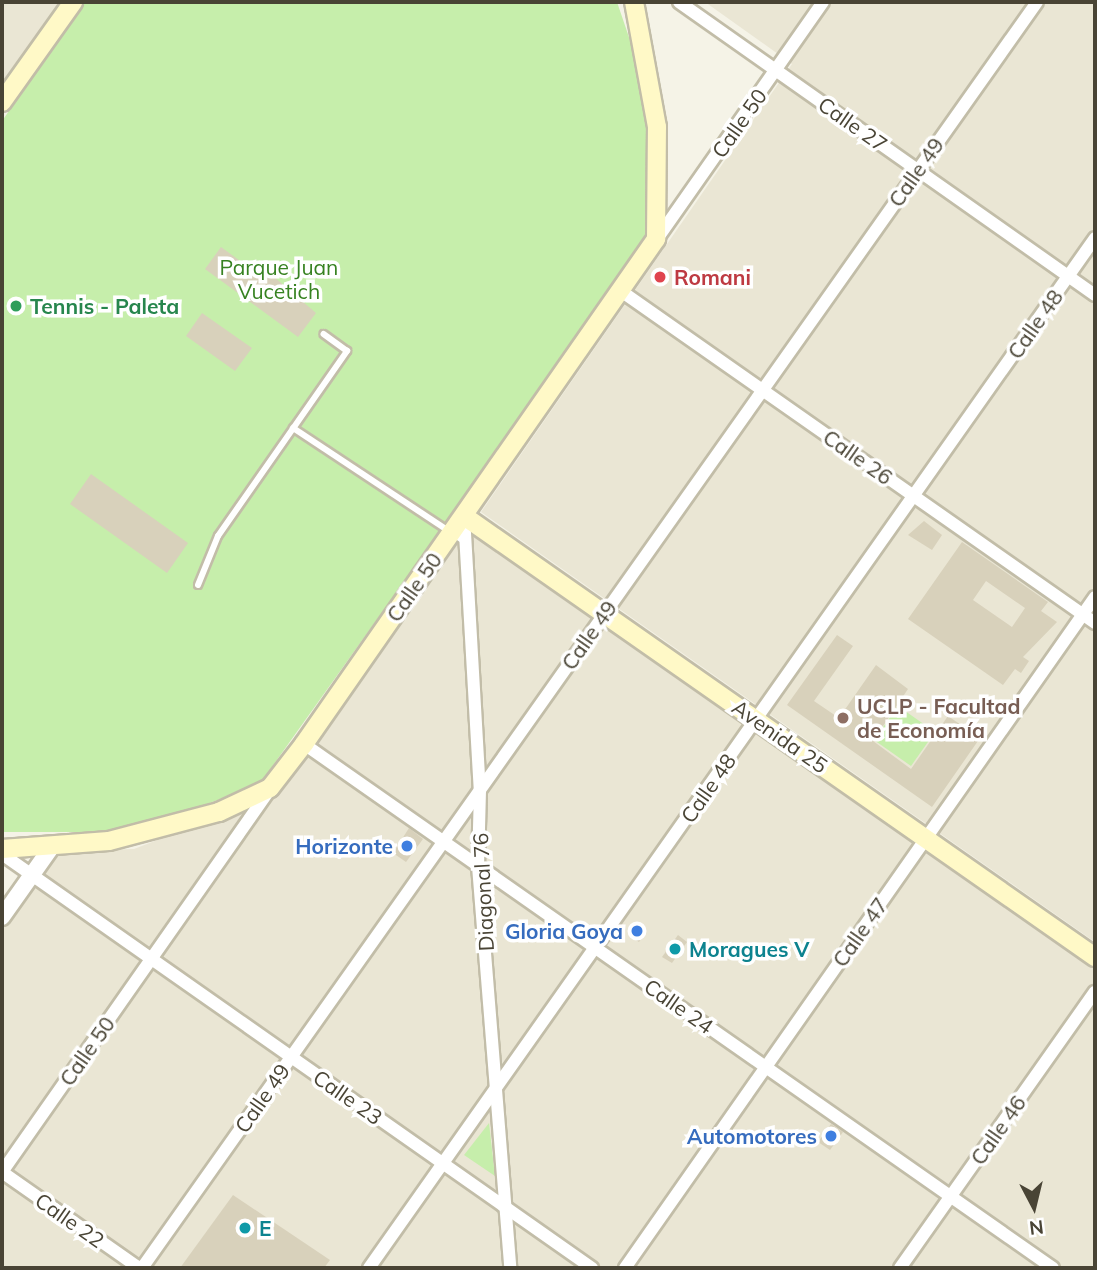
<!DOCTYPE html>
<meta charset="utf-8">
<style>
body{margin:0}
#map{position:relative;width:1097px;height:1270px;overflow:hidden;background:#f5f3e7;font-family:Mulish,sans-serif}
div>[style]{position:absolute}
.residential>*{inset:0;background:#eae6d4}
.green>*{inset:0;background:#c6eeab}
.building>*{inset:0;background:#d8d1bb}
.roads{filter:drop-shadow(2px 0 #c2bda8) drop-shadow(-2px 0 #c2bda8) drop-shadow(0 2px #c2bda8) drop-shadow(0 -2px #c2bda8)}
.service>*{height:6px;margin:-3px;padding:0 3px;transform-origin:3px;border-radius:3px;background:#fff}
.minor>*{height:12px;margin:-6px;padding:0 6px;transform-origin:6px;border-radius:6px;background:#fff}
.tertiary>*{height:16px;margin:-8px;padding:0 8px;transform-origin:8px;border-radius:8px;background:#fff}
.secondary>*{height:18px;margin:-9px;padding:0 9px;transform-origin:9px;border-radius:9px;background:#fff9c7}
.dots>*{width:19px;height:19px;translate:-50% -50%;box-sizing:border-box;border:4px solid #fff;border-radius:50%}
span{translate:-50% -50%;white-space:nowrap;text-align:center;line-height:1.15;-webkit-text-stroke:7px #fff;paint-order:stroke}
.street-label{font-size:21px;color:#494435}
.park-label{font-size:21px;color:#378221}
.health-label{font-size:21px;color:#be3a42;font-weight:700}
.left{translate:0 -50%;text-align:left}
.leisure-label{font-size:21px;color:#27864d;font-weight:700}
.education-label{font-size:21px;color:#785e54;font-weight:700}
.shop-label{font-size:21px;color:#366cbe;font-weight:700}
.right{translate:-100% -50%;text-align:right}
.culture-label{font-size:21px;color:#0d838f;font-weight:700}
.frame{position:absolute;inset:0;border:4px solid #494435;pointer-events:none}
.north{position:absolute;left:999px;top:1172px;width:70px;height:70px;-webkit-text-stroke:5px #fff;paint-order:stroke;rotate:173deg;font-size:19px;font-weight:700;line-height:28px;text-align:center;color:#494435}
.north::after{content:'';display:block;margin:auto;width:24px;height:32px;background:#494435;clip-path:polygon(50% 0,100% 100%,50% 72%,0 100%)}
</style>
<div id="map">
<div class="residential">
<div style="clip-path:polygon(2px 2px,61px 2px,2px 84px)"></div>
<div style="clip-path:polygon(705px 2px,1095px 2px,1095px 942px,481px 512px,792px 64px)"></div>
<div style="clip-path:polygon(469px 526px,1095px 967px,1095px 1268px,2px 1268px,2px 928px,56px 851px,134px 849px,274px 795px,452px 540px,461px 545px)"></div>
</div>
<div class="green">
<div style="clip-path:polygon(85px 2px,617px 2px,650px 99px,648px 239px,259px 785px,130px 832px,2px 832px,2px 121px)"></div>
<div style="clip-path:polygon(898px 706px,935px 732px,911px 766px,874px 740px)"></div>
<div style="clip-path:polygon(489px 1123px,495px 1176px,464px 1155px)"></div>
</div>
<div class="building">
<div style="clip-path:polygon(221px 247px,254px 271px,259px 264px,316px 313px,298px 337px,205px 269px)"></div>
<div style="clip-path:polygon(202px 313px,252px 348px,235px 371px,186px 336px)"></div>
<div style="clip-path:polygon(91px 474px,188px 543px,167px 573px,70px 504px)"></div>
<div style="clip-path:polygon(924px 521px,942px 535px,932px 550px,908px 535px)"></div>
<div style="clip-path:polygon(evenodd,962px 542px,1048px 602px,1041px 611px,1057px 622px,1023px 657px,1029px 661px,1021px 673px,1015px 669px,1003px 685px,908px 619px,962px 542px,986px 581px,1025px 608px,1012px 627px,973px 600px,986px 581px)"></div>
<div style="clip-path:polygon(837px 635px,853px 646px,814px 701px,839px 718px,876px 665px,908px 689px,873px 741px,911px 769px,948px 716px,980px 738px,932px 807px,787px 705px)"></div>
<div style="clip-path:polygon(409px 828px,423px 839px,406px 862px,393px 853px)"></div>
<div style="clip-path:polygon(635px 924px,646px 932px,639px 942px,631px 937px)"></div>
<div style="clip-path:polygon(678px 935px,687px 942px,672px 963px,662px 957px)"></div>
<div style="clip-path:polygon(831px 1124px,843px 1132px,830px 1150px,818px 1142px)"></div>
<div style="clip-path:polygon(233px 1195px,330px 1260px,324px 1268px,180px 1268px)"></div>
</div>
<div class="roads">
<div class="service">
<div style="left:293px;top:428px;width:206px;rotate:33.5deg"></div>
<div style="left:198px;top:585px;width:53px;rotate:-67.8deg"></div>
<div style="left:218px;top:536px;width:226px;rotate:-55.1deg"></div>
<div style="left:347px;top:351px;width:29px;rotate:-144deg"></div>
</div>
<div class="minor">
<div style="left:679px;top:2px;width:509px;rotate:35.16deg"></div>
<div style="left:657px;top:239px;width:289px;rotate:-55deg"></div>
<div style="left:621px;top:291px;width:579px;rotate:35.01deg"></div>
<div style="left:464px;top:516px;width:274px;rotate:86.7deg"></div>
<div style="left:480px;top:790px;width:76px;rotate:91.5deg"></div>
<div style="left:478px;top:866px;width:403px;rotate:85.4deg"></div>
<div style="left:304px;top:744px;width:914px;rotate:34.98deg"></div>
<div style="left:2px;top:854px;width:721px;rotate:35.06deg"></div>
<div style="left:2px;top:1172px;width:465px;rotate:-55deg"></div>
<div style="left:2px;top:1172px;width:167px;rotate:35deg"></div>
<div style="left:142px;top:1268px;width:1550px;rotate:-54.74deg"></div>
<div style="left:369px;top:1268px;width:1260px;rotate:-54.82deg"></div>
<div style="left:625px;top:1268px;width:819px;rotate:-54.99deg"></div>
<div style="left:900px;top:1268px;width:338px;rotate:-54.8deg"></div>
</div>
<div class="tertiary">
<div style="left:2px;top:917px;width:88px;rotate:-54.7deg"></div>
</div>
<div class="secondary">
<div style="left:2px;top:102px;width:123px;rotate:-54.6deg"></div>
<div style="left:464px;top:516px;width:770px;rotate:34.95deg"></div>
<div style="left:2px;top:849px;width:107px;rotate:-4.3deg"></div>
<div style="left:109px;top:841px;width:114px;rotate:-14.8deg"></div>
<div style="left:219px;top:812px;width:56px;rotate:-25.2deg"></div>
<div style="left:270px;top:788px;width:56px;rotate:-52.3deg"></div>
<div style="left:304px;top:744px;width:616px;rotate:-55.12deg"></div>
<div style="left:656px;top:239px;width:112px;rotate:-89.5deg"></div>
<div style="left:657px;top:127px;width:127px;rotate:-100.4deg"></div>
</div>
</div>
<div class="dots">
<div style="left:660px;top:277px;background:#e0444e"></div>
<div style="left:16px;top:306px;background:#2e9e5b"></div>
<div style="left:843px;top:718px;background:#8d6e63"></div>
<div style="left:407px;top:846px;background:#3f7fe0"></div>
<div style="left:637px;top:931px;background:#3f7fe0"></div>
<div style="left:675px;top:949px;background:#0f9aa8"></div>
<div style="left:831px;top:1136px;background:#3f7fe0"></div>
<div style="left:245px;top:1228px;background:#0f9aa8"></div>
</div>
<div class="street-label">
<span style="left:739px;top:123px;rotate:-55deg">Calle 50</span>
<span style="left:853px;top:124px;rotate:35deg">Calle 27</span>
<span style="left:916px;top:172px;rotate:-55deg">Calle 49</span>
<span style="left:1035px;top:324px;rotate:-55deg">Calle 48</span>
<span style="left:858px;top:457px;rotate:35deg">Calle 26</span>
<span style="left:414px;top:587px;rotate:-55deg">Calle 50</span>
<span style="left:589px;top:635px;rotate:-55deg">Calle 49</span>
<span style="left:780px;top:736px;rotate:35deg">Avenida 25</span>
<span style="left:708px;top:788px;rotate:-55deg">Calle 48</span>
<span style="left:483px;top:892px;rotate:-93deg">Diagonal 76</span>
<span style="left:860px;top:932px;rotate:-55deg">Calle 47</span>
<span style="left:679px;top:1006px;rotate:35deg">Calle 24</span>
<span style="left:87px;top:1051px;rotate:-55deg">Calle 50</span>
<span style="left:348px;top:1097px;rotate:35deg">Calle 23</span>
<span style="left:262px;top:1098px;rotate:-55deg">Calle 49</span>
<span style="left:998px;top:1130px;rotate:-55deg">Calle 46</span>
<span style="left:70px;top:1220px;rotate:35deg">Calle 22</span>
</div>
<div class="park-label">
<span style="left:279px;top:279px">Parque Juan<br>Vucetich</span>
</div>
<div class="health-label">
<span class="left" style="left:674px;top:277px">Romani</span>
</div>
<div class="leisure-label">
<span class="left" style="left:30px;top:306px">Tennis - Paleta</span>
</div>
<div class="education-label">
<span class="left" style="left:857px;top:718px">UCLP - Facultad<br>de Economía</span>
</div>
<div class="shop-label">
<span class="right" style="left:393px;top:846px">Horizonte</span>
<span class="right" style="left:623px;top:931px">Gloria Goya</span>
<span class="right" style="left:817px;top:1136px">Automotores</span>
</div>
<div class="culture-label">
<span class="left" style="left:689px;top:949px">Moragues V</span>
<span class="left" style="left:259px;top:1228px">E</span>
</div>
<div class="frame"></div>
<div class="north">N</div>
</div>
